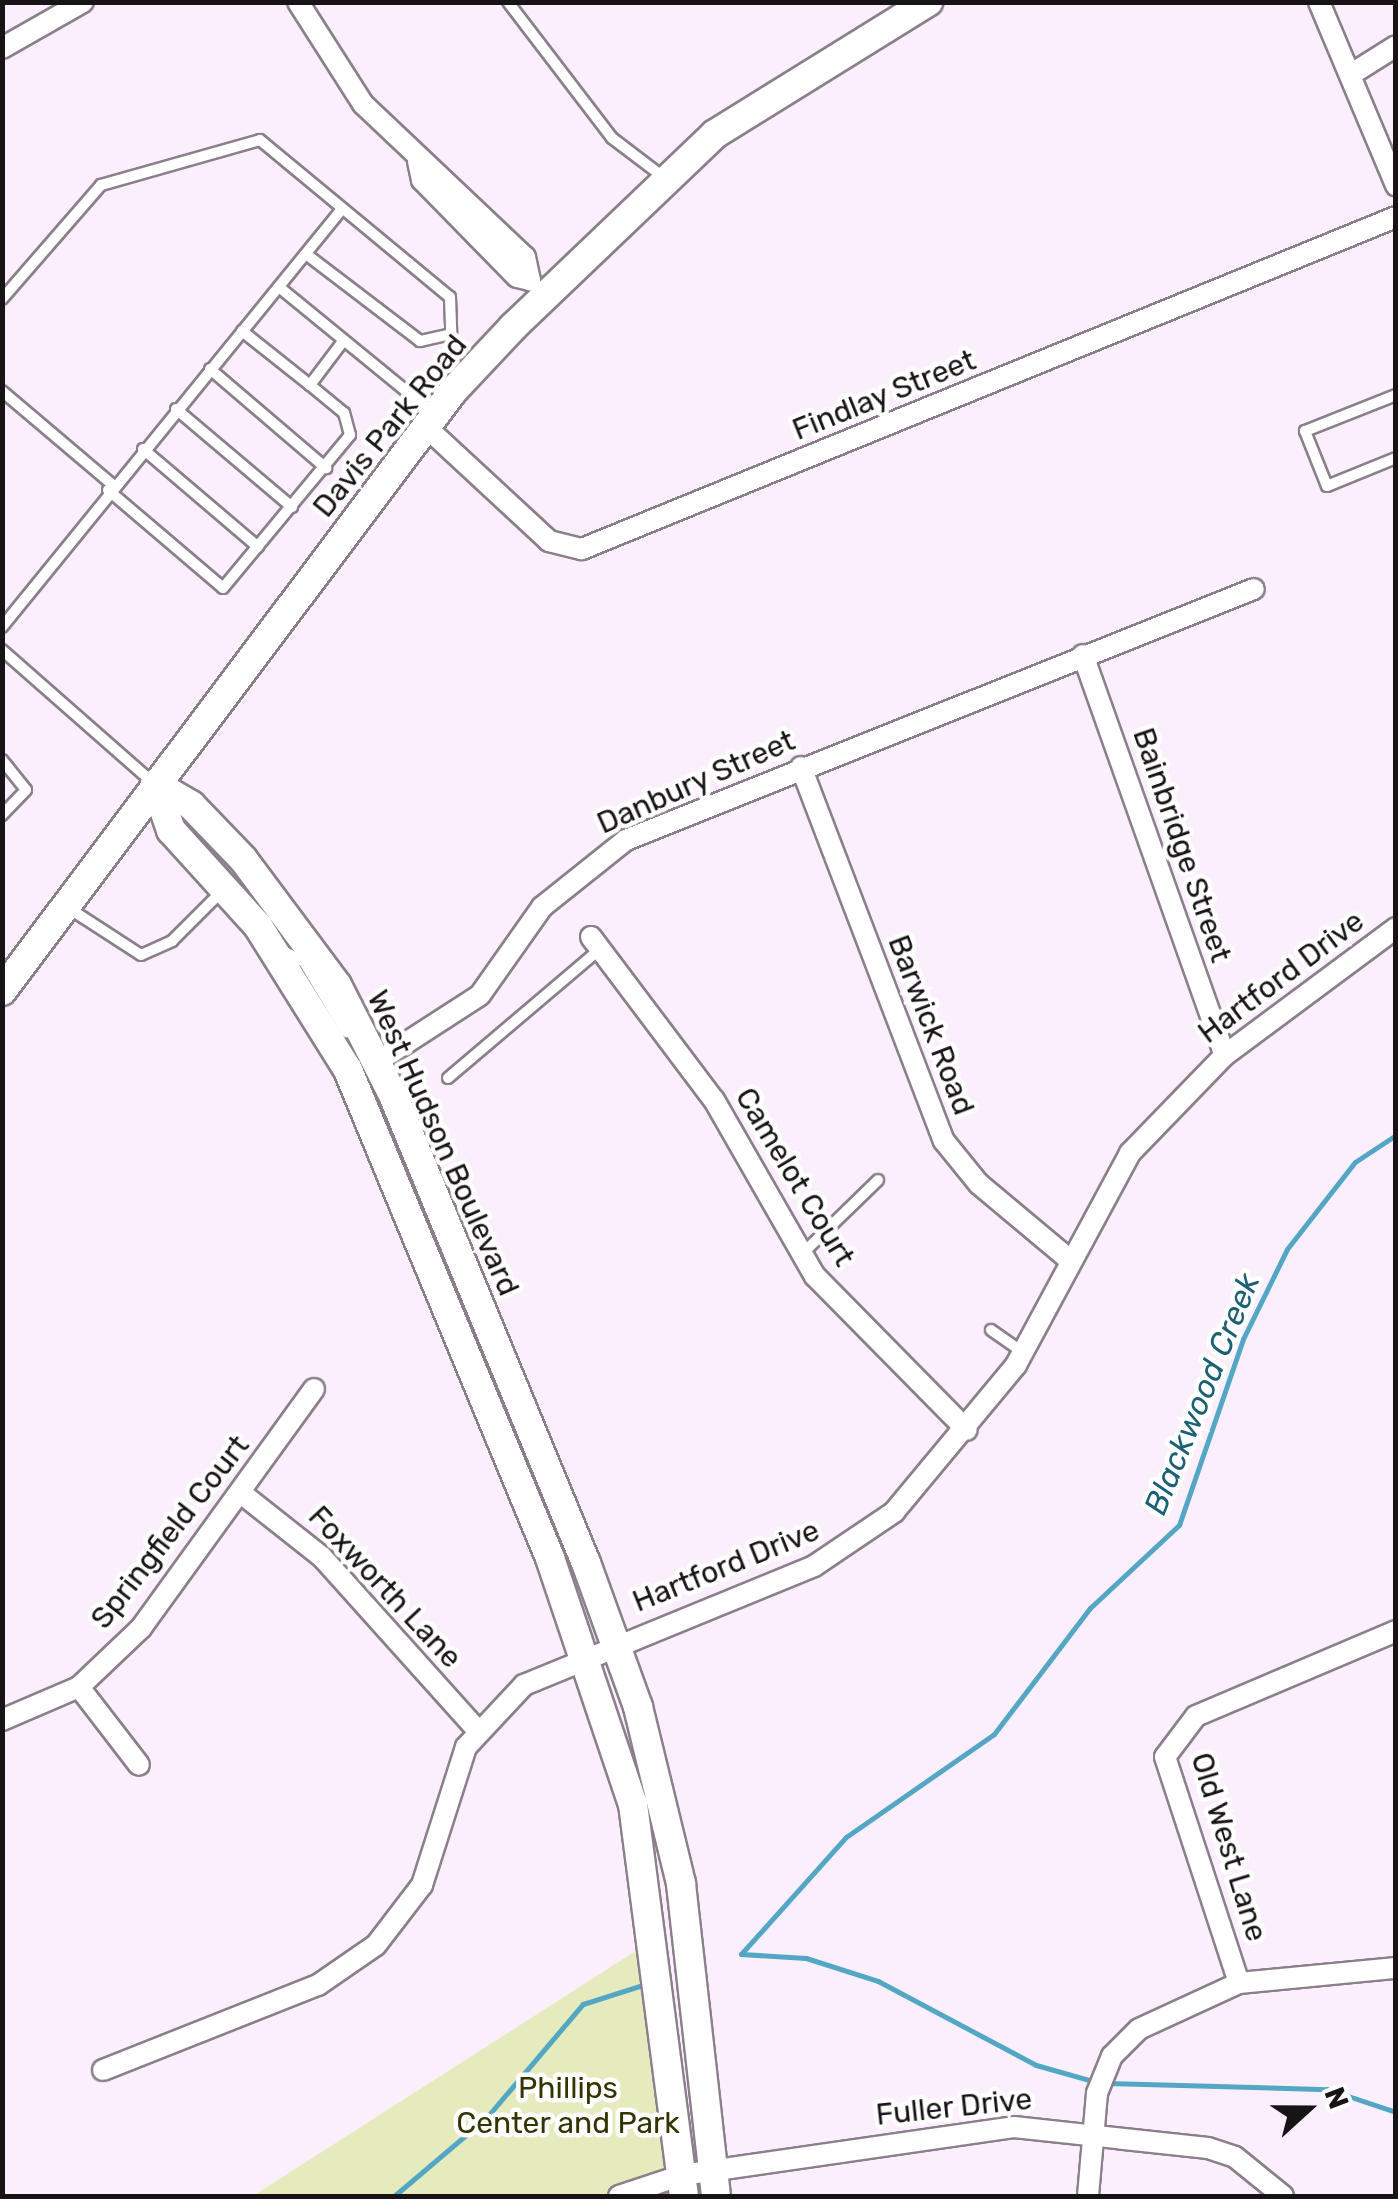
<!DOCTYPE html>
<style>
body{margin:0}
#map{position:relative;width:1398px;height:2199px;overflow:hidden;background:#fceffd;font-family:Rubik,sans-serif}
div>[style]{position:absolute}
.green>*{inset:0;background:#e6ebbe}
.stream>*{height:5px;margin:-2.5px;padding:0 2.5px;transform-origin:2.5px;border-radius:2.5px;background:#53a6c4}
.roads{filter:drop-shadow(2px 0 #8b7f8b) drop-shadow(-2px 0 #8b7f8b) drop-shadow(0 2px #8b7f8b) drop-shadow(0 -2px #8b7f8b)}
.lane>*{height:10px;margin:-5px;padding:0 5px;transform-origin:5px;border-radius:5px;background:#fff}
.street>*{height:20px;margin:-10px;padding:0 10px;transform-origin:10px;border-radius:10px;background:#fff}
.secondary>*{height:28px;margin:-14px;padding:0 14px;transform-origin:14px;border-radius:14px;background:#fff}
span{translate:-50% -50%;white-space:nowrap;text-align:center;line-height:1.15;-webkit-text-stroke:9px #fff;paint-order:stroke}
.street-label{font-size:30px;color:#171317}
.park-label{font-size:30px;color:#323500}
.water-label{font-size:32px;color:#1d5f75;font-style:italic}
.frame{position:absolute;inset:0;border:5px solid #171317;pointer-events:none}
.north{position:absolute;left:1258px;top:2059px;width:100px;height:100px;-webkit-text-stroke:8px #fff;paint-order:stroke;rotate:69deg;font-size:28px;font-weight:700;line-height:40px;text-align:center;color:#171317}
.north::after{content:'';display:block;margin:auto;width:35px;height:45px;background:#171317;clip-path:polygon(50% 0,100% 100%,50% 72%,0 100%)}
</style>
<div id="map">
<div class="green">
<div style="clip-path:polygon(645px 1945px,671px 2196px,253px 2196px)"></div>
</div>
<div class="stream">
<div style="left:741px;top:1954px;width:157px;rotate:-48.1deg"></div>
<div style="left:846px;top:1837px;width:180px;rotate:-34.8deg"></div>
<div style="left:994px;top:1734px;width:158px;rotate:-52.7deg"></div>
<div style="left:1090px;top:1608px;width:122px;rotate:-43deg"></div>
<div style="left:1179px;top:1525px;width:197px;rotate:-71deg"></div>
<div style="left:1243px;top:1339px;width:100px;rotate:-63.9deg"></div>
<div style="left:1287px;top:1249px;width:110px;rotate:-52deg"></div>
<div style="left:1355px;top:1162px;width:49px;rotate:-33.4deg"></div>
<div style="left:741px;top:1954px;width:65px;rotate:3.5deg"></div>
<div style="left:806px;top:1958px;width:76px;rotate:17.7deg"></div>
<div style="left:878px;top:1981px;width:179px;rotate:28deg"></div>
<div style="left:1036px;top:2065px;width:62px;rotate:15.8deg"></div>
<div style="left:1107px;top:2083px;width:220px;rotate:1.6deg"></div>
<div style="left:1327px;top:2089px;width:73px;rotate:18.4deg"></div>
<div style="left:394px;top:2196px;width:122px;rotate:-40.3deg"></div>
<div style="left:487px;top:2117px;width:148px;rotate:-49.7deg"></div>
<div style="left:583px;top:2004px;width:63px;rotate:-17.6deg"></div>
</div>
<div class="roads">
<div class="lane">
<div style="left:508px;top:2px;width:171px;rotate:52.6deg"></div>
<div style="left:612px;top:138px;width:63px;rotate:37.2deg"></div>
<div style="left:279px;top:287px;width:199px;rotate:39.3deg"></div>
<div style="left:2px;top:299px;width:151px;rotate:-49deg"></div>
<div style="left:101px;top:185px;width:165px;rotate:-15.8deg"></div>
<div style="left:260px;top:140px;width:246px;rotate:39.6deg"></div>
<div style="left:450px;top:297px;width:37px;rotate:88deg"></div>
<div style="left:451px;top:334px;width:32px;rotate:167deg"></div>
<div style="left:420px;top:341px;width:143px;rotate:-142.7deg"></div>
<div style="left:242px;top:331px;width:87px;rotate:38.5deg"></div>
<div style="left:210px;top:369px;width:153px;rotate:40.5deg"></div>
<div style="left:2px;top:391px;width:145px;rotate:40.3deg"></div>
<div style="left:1396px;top:395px;width:98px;rotate:158.4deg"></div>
<div style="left:1305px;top:431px;width:59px;rotate:68.2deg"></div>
<div style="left:1327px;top:486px;width:74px;rotate:-22.1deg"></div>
<div style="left:176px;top:409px;width:152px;rotate:40.2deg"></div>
<div style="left:143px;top:449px;width:151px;rotate:40.4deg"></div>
<div style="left:108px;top:490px;width:151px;rotate:40.4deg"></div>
<div style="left:223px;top:588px;width:199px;rotate:-50.3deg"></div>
<div style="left:350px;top:435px;width:23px;rotate:-105deg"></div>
<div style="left:344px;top:413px;width:44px;rotate:-140.5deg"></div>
<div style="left:310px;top:385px;width:56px;rotate:-52.9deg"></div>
<div style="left:2px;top:627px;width:539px;rotate:-50.88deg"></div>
<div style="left:2px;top:650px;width:200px;rotate:41.3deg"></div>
<div style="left:2px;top:760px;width:38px;rotate:51deg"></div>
<div style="left:26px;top:790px;width:35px;rotate:134deg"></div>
<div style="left:67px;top:907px;width:88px;rotate:33deg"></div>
<div style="left:141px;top:955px;width:34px;rotate:-24deg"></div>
<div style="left:172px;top:941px;width:69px;rotate:-45deg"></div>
<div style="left:281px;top:950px;width:26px;rotate:28deg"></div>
<div style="left:304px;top:962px;width:82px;rotate:59deg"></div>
<div style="left:448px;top:1078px;width:199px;rotate:-40.3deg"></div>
<div style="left:802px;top:1254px;width:106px;rotate:-44.2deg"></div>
<div style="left:991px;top:1330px;width:39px;rotate:35deg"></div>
</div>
<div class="street">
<div style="left:298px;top:2px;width:121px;rotate:57.5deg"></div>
<div style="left:363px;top:104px;width:223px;rotate:43.4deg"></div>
<div style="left:525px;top:257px;width:24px;rotate:78deg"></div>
<div style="left:530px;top:280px;width:13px;rotate:-167deg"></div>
<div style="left:517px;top:277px;width:136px;rotate:-134.4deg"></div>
<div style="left:422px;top:180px;width:19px;rotate:-102deg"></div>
<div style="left:1319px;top:2px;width:199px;rotate:67.2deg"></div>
<div style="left:2px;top:48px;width:93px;rotate:-29.6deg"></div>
<div style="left:1350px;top:75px;width:54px;rotate:-32.2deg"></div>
<div style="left:426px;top:427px;width:168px;rotate:42.8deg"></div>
<div style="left:549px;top:541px;width:34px;rotate:14deg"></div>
<div style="left:582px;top:549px;width:879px;rotate:-22.19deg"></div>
<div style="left:1083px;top:655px;width:424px;rotate:70.5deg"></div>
<div style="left:801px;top:767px;width:400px;rotate:69.1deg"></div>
<div style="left:944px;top:1141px;width:55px;rotate:50.9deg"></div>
<div style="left:979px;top:1184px;width:120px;rotate:39.9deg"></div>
<div style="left:591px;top:937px;width:204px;rotate:53deg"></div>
<div style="left:714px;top:1100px;width:203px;rotate:60.2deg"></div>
<div style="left:815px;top:1276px;width:216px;rotate:45.4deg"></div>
<div style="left:378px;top:1061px;width:121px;rotate:-32.9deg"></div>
<div style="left:480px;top:995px;width:108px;rotate:-54.8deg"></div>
<div style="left:542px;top:907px;width:107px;rotate:-38.6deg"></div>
<div style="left:626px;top:840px;width:676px;rotate:-21.79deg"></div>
<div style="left:241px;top:1493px;width:103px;rotate:38.3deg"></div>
<div style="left:322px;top:1557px;width:232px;rotate:48.1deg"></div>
<div style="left:79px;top:1687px;width:98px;rotate:52.4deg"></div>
<div style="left:2px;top:1720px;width:84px;rotate:-23.2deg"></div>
<div style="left:79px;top:1687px;width:86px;rotate:-43.6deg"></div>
<div style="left:141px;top:1628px;width:295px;rotate:-54.1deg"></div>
<div style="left:1239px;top:1983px;width:238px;rotate:-108.1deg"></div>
<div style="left:1165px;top:1757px;width:51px;rotate:-52.9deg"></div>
<div style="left:1196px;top:1716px;width:217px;rotate:-23deg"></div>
<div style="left:103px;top:2070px;width:231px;rotate:-21.6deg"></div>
<div style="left:318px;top:1985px;width:70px;rotate:-34.6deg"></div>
<div style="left:376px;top:1945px;width:76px;rotate:-52.5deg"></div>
<div style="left:422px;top:1885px;width:145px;rotate:-72.3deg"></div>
<div style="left:466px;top:1747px;width:85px;rotate:-46.9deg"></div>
<div style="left:524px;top:1685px;width:313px;rotate:-22.3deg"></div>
<div style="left:814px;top:1566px;width:97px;rotate:-34deg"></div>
<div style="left:894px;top:1512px;width:191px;rotate:-50.3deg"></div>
<div style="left:1016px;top:1365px;width:241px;rotate:-61.7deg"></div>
<div style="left:1130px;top:1153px;width:136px;rotate:-45.9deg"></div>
<div style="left:1225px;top:1055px;width:213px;rotate:-36.6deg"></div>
<div style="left:619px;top:2196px;width:66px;rotate:-18.4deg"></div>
<div style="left:682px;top:2175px;width:335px;rotate:-8.2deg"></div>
<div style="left:1014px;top:2127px;width:195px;rotate:6.2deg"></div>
<div style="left:1208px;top:2148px;width:28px;rotate:18deg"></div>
<div style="left:1235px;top:2157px;width:62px;rotate:39.1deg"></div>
<div style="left:1088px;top:2196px;width:103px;rotate:-85deg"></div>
<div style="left:1097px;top:2093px;width:40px;rotate:-68deg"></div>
<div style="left:1112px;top:2056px;width:38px;rotate:-45deg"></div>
<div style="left:1139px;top:2029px;width:110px;rotate:-24.7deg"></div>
<div style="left:1239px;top:1983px;width:158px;rotate:-5.5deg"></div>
</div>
<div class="secondary">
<div style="left:155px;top:784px;width:42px;rotate:30.3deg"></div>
<div style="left:191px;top:805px;width:75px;rotate:46.1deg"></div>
<div style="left:243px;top:859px;width:157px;rotate:53.3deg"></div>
<div style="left:337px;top:985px;width:123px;rotate:63deg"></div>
<div style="left:393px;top:1095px;width:506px;rotate:67.59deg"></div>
<div style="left:586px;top:1563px;width:153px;rotate:70.1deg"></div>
<div style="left:638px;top:1707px;width:182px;rotate:76.3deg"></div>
<div style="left:681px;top:1884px;width:314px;rotate:83.6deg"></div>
<div style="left:155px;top:784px;width:49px;rotate:70.8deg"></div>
<div style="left:171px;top:830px;width:130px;rotate:47.8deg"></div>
<div style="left:258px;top:926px;width:170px;rotate:58deg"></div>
<div style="left:348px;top:1070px;width:528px;rotate:67.51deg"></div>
<div style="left:550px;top:1558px;width:260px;rotate:71.4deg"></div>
<div style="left:633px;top:1804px;width:395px;rotate:82.6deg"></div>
<div style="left:2px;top:991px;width:751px;rotate:-53.07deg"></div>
<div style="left:453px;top:391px;width:88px;rotate:-46.8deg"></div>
<div style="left:513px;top:327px;width:279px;rotate:-43.7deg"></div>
<div style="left:715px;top:134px;width:251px;rotate:-31.8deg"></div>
</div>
</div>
<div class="street-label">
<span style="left:884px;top:395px;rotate:-22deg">Findlay Street</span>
<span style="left:390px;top:426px;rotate:-51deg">Davis Park Road</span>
<span style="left:696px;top:782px;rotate:-24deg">Danbury Street</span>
<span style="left:1182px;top:845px;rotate:71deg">Bainbridge Street</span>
<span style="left:1281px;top:977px;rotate:-37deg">Hartford Drive</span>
<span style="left:931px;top:1025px;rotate:69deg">Barwick Road</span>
<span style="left:443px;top:1143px;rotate:66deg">West Hudson Boulevard</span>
<span style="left:795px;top:1177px;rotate:59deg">Camelot Court</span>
<span style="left:170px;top:1532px;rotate:-52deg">Springfield Court</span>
<span style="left:726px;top:1566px;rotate:-22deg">Hartford Drive</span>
<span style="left:385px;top:1587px;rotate:47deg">Foxworth Lane</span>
<span style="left:1229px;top:1847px;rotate:73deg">Old West Lane</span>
<span style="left:954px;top:2107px;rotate:-6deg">Fuller Drive</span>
</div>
<div class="park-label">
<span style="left:568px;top:2105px">Phillips<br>Center and Park</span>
</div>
<div class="water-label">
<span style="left:1202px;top:1394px;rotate:-68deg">Blackwood Creek</span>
</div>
<div class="frame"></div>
<div class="north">N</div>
</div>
